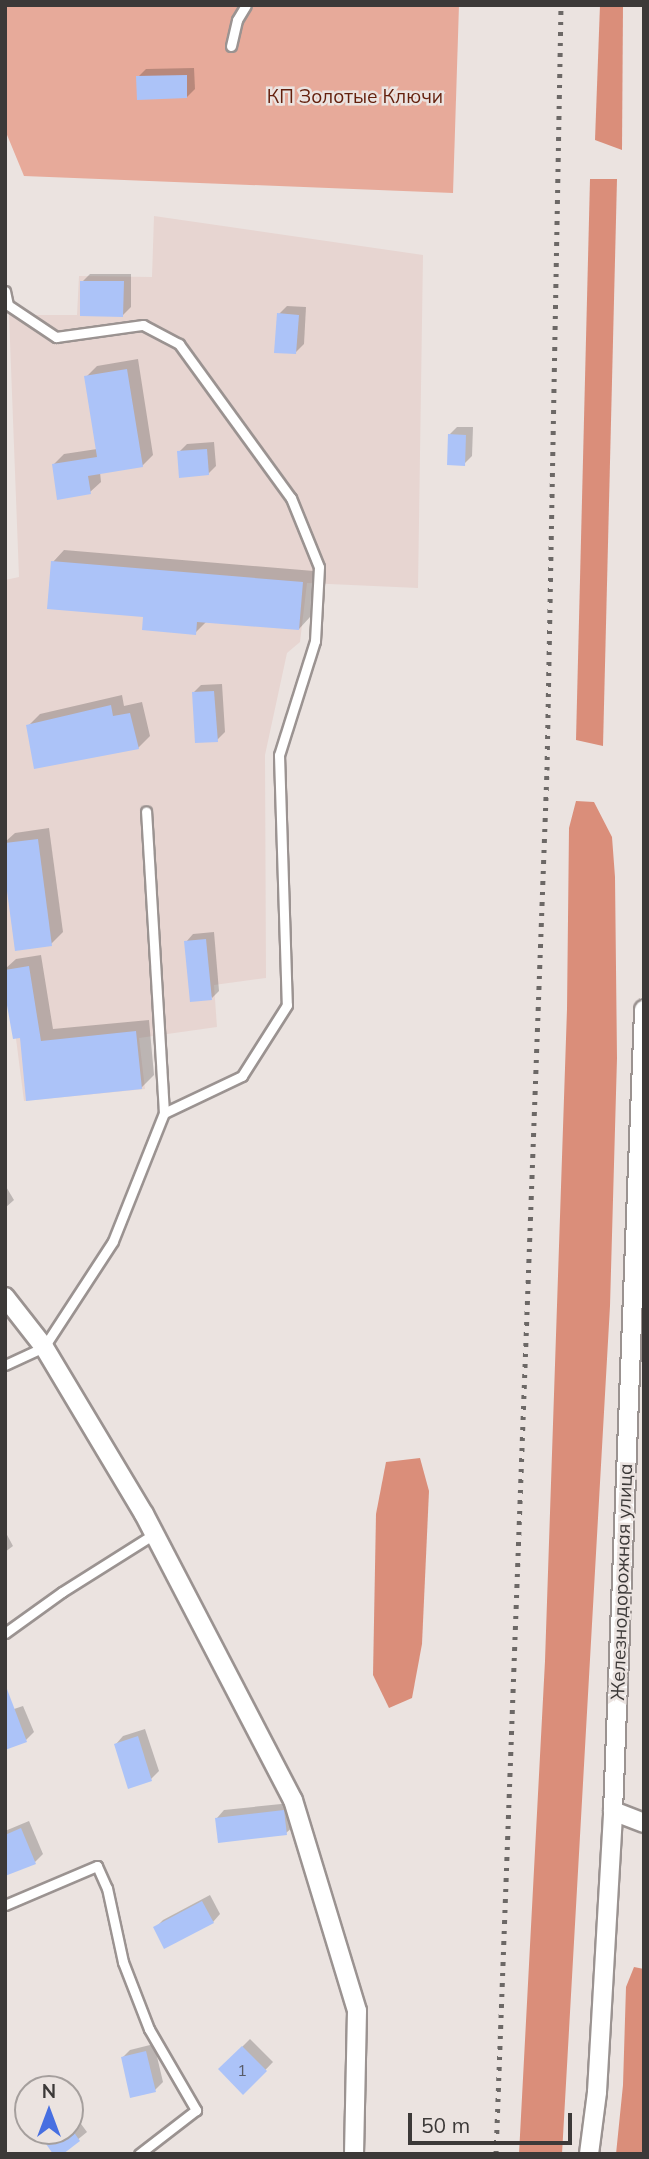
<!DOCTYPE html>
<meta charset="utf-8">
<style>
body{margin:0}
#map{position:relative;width:649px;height:2159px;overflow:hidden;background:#ebe3e0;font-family:Mulish,sans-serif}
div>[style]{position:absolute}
.built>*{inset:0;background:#e7d5d1}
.green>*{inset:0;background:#e7aa9a}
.forest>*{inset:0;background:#da8e7a}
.shadow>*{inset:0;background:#0003}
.building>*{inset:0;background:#acc3f8}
.roads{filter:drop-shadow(2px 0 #9b9391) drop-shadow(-2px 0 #9b9391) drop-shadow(0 2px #9b9391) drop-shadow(0 -2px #9b9391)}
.service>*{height:9px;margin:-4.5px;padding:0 4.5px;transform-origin:4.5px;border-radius:4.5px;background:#fff}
.minor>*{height:18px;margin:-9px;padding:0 9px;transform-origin:9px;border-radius:9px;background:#fff}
.rail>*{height:5px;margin-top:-2.5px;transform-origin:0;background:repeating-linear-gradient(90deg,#6c6866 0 3.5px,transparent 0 10.5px)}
span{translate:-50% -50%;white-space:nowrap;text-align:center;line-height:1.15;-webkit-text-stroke:5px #ebe3e0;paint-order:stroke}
.number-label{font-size:16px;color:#585c68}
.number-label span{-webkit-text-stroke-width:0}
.park-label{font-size:19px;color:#631f0c}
.street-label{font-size:19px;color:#3c3938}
.frame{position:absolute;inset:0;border:7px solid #3c3938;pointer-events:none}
.north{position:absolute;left:14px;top:2075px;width:70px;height:70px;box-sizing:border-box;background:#ebe3e0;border:2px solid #a59f9d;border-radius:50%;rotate:0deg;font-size:19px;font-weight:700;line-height:28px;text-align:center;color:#3c3938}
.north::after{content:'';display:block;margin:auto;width:24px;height:32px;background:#476fe1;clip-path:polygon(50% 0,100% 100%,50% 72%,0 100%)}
.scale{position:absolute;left:408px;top:2113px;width:164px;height:32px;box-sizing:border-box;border:4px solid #3c3938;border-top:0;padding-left:9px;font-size:21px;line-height:24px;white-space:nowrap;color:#3c3938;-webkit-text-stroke:5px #ebe3e0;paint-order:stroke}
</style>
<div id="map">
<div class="built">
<div style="clip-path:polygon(154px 216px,423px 255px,418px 588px,307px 583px,300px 642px,287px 653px,265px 755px,266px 978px,214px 985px,217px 1027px,139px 1038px,145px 1089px,24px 1101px,5px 953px,5px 580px,19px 577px,9px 315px,77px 315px,79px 276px,152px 277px)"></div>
</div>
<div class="green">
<div style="clip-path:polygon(5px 5px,459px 5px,453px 193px,24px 176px,5px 130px)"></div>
</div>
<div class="forest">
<div style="clip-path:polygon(600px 5px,623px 5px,622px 150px,595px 140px)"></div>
<div style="clip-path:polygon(590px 179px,617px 179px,603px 746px,576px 740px)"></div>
<div style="clip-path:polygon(576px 801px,594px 802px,612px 837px,615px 877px,617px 1058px,610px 1306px,562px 2154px,519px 2154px,545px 1661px,567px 1009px,569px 828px)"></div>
<div style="clip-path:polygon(420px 1458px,429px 1491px,422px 1644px,412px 1698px,389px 1708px,373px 1675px,376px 1514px,386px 1462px)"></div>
<div style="clip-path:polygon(634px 1967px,644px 1969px,644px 2154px,616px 2154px,623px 2085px,626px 1987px)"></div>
</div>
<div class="shadow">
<div style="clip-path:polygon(194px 68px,195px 89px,187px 97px,138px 77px,146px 69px)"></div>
<div style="clip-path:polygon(90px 274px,131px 274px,131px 307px,123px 315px,82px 282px)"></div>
<div style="clip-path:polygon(287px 306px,306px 307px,304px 344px,296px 352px,279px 314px)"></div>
<div style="clip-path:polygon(138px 359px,153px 455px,142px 466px,100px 472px,101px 482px,90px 492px,53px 465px,64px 454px,97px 449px,86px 377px,97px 366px)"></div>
<div style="clip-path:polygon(457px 427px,473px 427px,472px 456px,464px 464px,449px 435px)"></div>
<div style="clip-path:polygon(214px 442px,216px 466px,208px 474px,179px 452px,187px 444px)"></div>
<div style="clip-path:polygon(64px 550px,314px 571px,310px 617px,299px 629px,207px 621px,195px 633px,145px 616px,53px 562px)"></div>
<div style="clip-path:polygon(222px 684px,225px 732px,217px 740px,193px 693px,201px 685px)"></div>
<div style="clip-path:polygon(122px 695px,124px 706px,142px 702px,150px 736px,138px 748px,28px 726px,40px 714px)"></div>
<div style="clip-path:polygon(49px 828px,63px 932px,51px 944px,5px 862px,5px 842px,15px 833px)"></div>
<div style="clip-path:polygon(214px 932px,219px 991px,212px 998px,186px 942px,193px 934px)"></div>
<div style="clip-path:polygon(41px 955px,53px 1029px,149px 1020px,154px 1075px,141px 1088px,22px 1036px,5px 983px,5px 969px,16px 959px)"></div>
<div style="clip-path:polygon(5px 1185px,14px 1200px,5px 1208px)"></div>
<div style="clip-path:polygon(6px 1533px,13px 1546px,5px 1552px,5px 1534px)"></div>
<div style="clip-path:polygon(23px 1706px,34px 1732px,26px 1740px,5px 1712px)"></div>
<div style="clip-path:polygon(145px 1729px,159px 1771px,151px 1779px,116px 1744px,123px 1736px)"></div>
<div style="clip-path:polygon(291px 1803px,294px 1826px,286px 1833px,217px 1818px,224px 1810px)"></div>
<div style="clip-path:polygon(29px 1821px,43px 1854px,35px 1862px,5px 1861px,5px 1831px)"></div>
<div style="clip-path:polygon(210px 1895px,220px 1914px,213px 1922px,155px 1928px,163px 1920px)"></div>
<div style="clip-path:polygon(250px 2039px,273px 2062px,243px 2093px,220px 2069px)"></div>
<div style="clip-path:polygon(154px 2044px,163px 2082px,155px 2090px,122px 2058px,130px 2050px)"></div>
<div style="clip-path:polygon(70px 2109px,87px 2132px,60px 2154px,40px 2131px,70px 2131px)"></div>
</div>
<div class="building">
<div style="clip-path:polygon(187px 75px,187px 98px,137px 100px,136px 76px)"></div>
<div style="clip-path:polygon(80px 281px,124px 281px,123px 317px,80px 316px)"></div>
<div style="clip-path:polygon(277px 313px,299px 315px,296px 354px,274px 353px)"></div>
<div style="clip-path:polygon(127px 369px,143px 467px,88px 476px,91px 494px,57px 500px,52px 464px,97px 457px,84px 376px)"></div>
<div style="clip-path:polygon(448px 434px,466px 435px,465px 466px,447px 465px)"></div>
<div style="clip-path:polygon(207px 449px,209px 475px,179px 478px,177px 451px)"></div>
<div style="clip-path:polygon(51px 561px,303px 582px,299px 630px,197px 622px,196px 635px,142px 630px,143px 617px,47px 609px)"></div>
<div style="clip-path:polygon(214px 691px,218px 742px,195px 743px,192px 692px)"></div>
<div style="clip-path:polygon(111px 705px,113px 716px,130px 713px,139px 749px,34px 769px,26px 725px)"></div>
<div style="clip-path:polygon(38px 839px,52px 946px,15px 951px,5px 876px,5px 843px)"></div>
<div style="clip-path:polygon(206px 939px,212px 1000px,190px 1002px,184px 941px)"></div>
<div style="clip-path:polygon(29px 966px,41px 1041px,136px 1031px,142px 1089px,26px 1101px,20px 1038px,13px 1039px,5px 994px,5px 970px)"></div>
<div style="clip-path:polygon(7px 1689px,27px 1742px,5px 1750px,5px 1690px)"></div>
<div style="clip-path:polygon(138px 1736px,152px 1781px,128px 1789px,114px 1744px)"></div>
<div style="clip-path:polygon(284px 1810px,287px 1835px,218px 1843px,215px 1818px)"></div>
<div style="clip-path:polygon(21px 1828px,36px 1864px,5px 1876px,5px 1835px)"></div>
<div style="clip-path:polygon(202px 1901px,214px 1923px,164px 1949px,153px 1927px)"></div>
<div style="clip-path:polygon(242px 2046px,267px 2071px,243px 2095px,218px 2069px)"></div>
<div style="clip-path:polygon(146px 2051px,156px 2092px,130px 2098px,121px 2057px)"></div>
<div style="clip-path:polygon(37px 2131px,73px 2131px,80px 2141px,63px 2154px,53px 2154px)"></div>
</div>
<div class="roads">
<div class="service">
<div style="left:231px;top:46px;width:27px;rotate:-77deg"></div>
<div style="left:237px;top:20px;width:17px;rotate:-59deg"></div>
<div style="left:5px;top:291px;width:14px;rotate:78deg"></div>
<div style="left:8px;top:305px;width:58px;rotate:33.7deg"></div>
<div style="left:56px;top:337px;width:88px;rotate:-7.9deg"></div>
<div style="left:143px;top:325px;width:41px;rotate:27.8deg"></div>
<div style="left:179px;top:344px;width:190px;rotate:54deg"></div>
<div style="left:291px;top:498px;width:74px;rotate:67.9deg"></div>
<div style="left:319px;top:567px;width:74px;rotate:93.1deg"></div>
<div style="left:315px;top:641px;width:120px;rotate:107.5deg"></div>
<div style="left:279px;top:755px;width:250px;rotate:88.2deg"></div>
<div style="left:287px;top:1005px;width:84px;rotate:122.4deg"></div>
<div style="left:242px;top:1076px;width:86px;rotate:154.6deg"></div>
<div style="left:5px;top:1365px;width:43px;rotate:-24.8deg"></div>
<div style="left:44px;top:1347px;width:126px;rotate:-56.9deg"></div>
<div style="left:113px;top:1241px;width:138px;rotate:-68.3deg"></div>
<div style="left:164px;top:1113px;width:302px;rotate:-93.4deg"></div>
<div style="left:5px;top:1633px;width:70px;rotate:-35.7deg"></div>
<div style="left:62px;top:1592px;width:109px;rotate:-32.2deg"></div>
<div style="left:5px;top:1905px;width:100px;rotate:-23deg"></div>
<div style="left:97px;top:1866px;width:24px;rotate:66deg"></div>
<div style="left:107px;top:1888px;width:76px;rotate:77.8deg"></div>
<div style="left:123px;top:1962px;width:72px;rotate:68.8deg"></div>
<div style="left:149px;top:2029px;width:94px;rotate:59.9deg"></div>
<div style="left:196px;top:2110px;width:72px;rotate:142.3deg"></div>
</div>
<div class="minor">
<div style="left:5px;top:1297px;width:63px;rotate:52deg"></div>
<div style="left:44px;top:1347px;width:195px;rotate:59.1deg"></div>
<div style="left:144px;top:1514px;width:322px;rotate:62.5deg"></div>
<div style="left:293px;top:1800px;width:220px;rotate:73.1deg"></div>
<div style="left:357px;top:2011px;width:143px;rotate:91.2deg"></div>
<div style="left:613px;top:1811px;width:33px;rotate:21deg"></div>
<div style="left:589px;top:2154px;width:63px;rotate:-82.6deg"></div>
<div style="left:597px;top:2092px;width:281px;rotate:-86.7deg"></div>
<div style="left:613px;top:1811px;width:802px;rotate:-87.78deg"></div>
</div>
</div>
<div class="rail">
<div style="left:496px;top:2154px;width:1385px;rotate:-87.89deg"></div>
<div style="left:547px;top:770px;width:765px;rotate:-88.95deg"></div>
</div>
<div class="number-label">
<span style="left:242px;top:2070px">1</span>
</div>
<div class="park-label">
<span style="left:355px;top:97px">КП Золотые Ключи</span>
</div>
<div class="street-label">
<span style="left:622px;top:1582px;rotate:-88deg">Железнодорожная улица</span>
</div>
<div class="frame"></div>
<div class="north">N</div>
<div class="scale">50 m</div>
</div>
